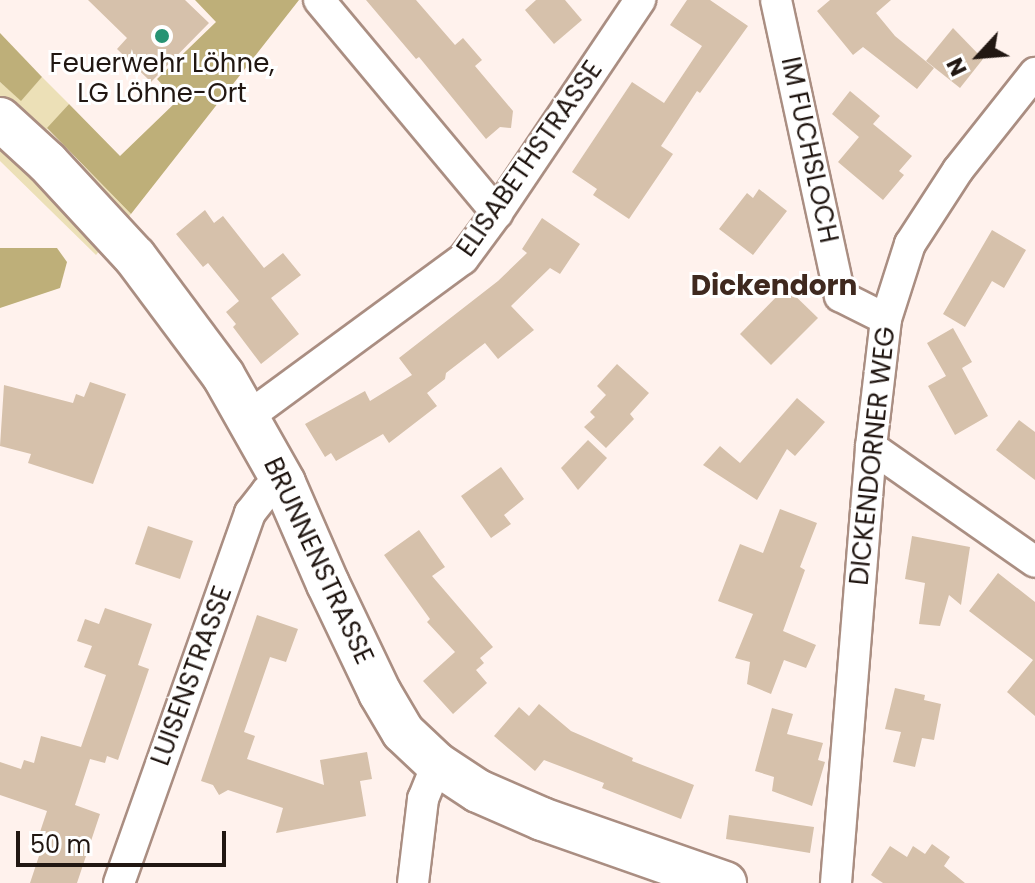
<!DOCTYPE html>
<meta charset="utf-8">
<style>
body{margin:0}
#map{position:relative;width:1035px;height:883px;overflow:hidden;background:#fff2ed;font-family:Poppins,sans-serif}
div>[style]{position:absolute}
.green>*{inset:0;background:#ece0b7}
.forest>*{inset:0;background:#beaf79}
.building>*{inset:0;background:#d6c1ab}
.roads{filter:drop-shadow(2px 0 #aa8e82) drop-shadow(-2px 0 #aa8e82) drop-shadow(0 2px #aa8e82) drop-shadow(0 -2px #aa8e82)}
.street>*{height:30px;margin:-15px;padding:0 15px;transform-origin:15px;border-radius:15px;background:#fff}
.secondary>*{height:42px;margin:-21px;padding:0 21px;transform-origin:21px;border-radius:21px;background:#fff}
.dots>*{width:22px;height:22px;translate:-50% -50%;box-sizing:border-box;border:4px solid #fff;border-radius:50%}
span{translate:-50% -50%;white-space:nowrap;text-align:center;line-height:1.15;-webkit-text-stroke:6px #fff;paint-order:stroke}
.poi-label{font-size:26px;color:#211712}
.street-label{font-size:26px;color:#211712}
.neighbourhood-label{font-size:28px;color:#3f291f;font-weight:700}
.north{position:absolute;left:939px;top:16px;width:80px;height:80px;-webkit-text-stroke:6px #fff;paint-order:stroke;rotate:244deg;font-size:22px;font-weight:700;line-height:32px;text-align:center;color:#211712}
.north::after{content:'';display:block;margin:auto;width:28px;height:36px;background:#211712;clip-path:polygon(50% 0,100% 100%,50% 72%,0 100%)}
.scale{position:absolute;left:16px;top:831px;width:210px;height:36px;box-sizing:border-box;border:4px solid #211712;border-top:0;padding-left:10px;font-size:24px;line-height:28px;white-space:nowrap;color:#211712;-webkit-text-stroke:6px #fff;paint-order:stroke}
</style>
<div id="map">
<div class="green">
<div style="clip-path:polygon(42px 77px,69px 104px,47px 129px,131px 214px,96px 255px,0 161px,0 82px,21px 100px)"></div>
</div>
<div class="forest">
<div style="clip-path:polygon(195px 0,299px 0,131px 214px,47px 128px,69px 104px,120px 156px,177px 101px,157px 79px,216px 22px)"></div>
<div style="clip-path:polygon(0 33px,42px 77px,21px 101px,0 82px)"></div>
<div style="clip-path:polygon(0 248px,57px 248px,67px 262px,60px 288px,0 308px)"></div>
</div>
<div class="building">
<div style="clip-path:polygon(88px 0,185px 0,209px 23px,151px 82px,117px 49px,127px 38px)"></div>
<div style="clip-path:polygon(366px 0,416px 0,455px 45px,463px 38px,482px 60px,475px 66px,513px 111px,511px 128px,500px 127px,486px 139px,419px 57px,416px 59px)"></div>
<div style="clip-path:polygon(536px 0,565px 0,582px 20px,554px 44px,525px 10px)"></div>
<div style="clip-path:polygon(687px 0,710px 0,748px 26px,700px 93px,697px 91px,661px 146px,673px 154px,629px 219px,593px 195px,597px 189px,572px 172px,632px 82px,664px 103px,702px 46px,670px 25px)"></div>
<div style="clip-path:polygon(830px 0,891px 0,876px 13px,895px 36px,934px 68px,917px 89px,863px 47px,853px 55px,817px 11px)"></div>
<div style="clip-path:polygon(953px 28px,983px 59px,960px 88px,926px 61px)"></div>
<div style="clip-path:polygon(850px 91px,880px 116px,873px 124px,912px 156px,899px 171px,904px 175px,883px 200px,838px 162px,859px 137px,832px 114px)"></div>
<div style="clip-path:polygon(759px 189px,787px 211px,753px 255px,719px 229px,747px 193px,753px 198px)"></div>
<div style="clip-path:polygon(205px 210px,214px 223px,223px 216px,264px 268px,283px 253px,301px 275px,271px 298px,299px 334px,261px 364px,233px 327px,236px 324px,226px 312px,239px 301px,208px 263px,203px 267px,176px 234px)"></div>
<div style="clip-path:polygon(542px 218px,580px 244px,560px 274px,550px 268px,511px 306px,534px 330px,498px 359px,485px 343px,446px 373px,445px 379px,427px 393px,437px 406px,389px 443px,383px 434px,336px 461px,331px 453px,325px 457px,305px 424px,365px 391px,370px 401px,412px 375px,399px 358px,498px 281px,527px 253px,522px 249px)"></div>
<div style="clip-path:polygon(992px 230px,1026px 250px,1004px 288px,992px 281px,965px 327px,943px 314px)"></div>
<div style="clip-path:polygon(786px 287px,818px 318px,771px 365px,740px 334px)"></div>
<div style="clip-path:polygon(953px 328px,972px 362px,962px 368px,988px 416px,955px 435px,928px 386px,946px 376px,927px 343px)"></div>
<div style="clip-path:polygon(617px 364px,649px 393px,630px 414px,634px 419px,606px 448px,584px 427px,595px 417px,590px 412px,606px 395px,597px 386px)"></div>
<div style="clip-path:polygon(90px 382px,126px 394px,93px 484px,28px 463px,31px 454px,0 446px,4px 385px,73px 403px,76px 394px,84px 397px)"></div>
<div style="clip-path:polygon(797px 398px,825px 422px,795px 456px,787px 449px,757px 500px,703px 465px,720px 446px,740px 463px)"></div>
<div style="clip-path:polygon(1019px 420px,1035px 432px,1035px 480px,996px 450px)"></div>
<div style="clip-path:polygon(588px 440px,607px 458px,578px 490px,561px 468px)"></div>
<div style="clip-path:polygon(501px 467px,524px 499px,504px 515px,511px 524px,491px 538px,461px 496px)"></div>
<div style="clip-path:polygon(780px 509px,817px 523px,800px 567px,805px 570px,783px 631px,816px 645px,806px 668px,784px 660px,771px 694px,747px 684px,750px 662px,735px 658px,753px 614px,718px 601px,740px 544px,763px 553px)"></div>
<div style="clip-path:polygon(148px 526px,193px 541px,180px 579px,135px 564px)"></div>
<div style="clip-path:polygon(419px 530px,445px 567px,432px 576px,493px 647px,480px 658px,484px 663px,476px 670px,487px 683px,453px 714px,423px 681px,455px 652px,427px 622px,430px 619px,384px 555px)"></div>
<div style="clip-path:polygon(912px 536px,970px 547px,961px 605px,949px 595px,940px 626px,919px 624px,925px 583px,905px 579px)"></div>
<div style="clip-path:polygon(998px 573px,1035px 602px,1035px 716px,1007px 692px,1033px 660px,969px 611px)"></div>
<div style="clip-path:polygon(105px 608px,152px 624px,138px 665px,149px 669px,118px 760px,107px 756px,105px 763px,90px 759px,75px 805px,100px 814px,77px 883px,30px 883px,43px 844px,37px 841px,47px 811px,0 795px,0 762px,21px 769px,24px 760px,34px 763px,41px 736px,81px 747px,106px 675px,84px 667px,92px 646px,77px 641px,85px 619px,99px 624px)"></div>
<div style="clip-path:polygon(257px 615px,298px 629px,286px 662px,270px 657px,244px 732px,255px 736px,247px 759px,324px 785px,320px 760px,367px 752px,372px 779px,360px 781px,366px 816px,276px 833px,283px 808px,228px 790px,219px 795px,213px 785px,201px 781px)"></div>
<div style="clip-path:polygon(895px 688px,925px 695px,924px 700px,941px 704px,934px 740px,922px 738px,915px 767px,893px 762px,901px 732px,885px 729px)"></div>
<div style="clip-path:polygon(539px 704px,571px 731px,633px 758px,632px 761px,694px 785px,681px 819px,602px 788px,604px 783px,544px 760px,535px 771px,494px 736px,519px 707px,529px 716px)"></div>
<div style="clip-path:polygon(772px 708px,793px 714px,787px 734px,823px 743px,818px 760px,825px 762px,812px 806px,772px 791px,774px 777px,755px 771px)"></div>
<div style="clip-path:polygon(729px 815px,814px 827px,810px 853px,726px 839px)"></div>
<div style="clip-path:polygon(932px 844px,950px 857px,944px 866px,965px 883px,883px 883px,871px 875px,890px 846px,907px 857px,913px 846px,925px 854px)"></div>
</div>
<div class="roads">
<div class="street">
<div style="left:319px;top:0;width:278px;rotate:50.1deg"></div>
<div style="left:776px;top:0;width:303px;rotate:77.8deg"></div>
<div style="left:840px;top:296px;width:51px;rotate:26.6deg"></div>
<div style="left:249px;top:416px;width:265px;rotate:-36.3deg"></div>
<div style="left:463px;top:259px;width:57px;rotate:-53.5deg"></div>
<div style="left:497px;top:213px;width:257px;rotate:-56.1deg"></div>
<div style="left:871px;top:447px;width:200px;rotate:35deg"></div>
<div style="left:119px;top:883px;width:393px;rotate:-70.5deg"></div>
<div style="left:250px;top:513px;width:28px;rotate:-52deg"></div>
<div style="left:267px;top:491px;width:19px;rotate:-25deg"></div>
<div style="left:413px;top:883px;width:85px;rotate:-83.2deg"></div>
<div style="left:423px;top:799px;width:38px;rotate:-68deg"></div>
<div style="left:836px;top:883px;width:437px;rotate:-85.4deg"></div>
<div style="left:871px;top:447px;width:129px;rotate:-83.3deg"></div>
<div style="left:886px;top:319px;width:79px;rotate:-72.3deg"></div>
<div style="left:910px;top:244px;width:88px;rotate:-57deg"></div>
<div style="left:958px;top:170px;width:124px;rotate:-51.6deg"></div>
</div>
<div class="secondary">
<div style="left:0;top:119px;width:64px;rotate:42.5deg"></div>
<div style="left:47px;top:162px;width:129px;rotate:47.2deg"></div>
<div style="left:135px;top:257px;width:147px;rotate:53.3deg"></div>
<div style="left:223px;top:375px;width:124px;rotate:60.5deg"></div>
<div style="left:284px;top:483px;width:110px;rotate:66.5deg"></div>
<div style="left:328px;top:584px;width:121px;rotate:64.5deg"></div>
<div style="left:380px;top:693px;width:45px;rotate:59.5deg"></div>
<div style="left:403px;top:732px;width:47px;rotate:43.3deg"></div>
<div style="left:437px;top:764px;width:49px;rotate:33.4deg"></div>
<div style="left:478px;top:791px;width:70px;rotate:23.6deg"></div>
<div style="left:542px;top:819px;width:194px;rotate:19.3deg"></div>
</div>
</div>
<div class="dots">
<div style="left:162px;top:36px;background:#279373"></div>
</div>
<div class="poi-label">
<span style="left:162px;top:79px">Feuerwehr Löhne,<br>LG Löhne-Ort</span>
</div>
<div class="street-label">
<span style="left:809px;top:150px;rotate:78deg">IM FUCHSLOCH</span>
<span style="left:530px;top:159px;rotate:-55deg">ELISABETHSTRASSE</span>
<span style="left:873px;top:456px;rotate:-84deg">DICKENDORNER WEG</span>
<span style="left:318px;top:561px;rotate:65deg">BRUNNENSTRASSE</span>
<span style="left:192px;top:676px;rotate:-70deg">LUISENSTRASSE</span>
</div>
<div class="neighbourhood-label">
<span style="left:774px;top:286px">Dickendorn</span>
</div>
<div class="north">N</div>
<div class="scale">50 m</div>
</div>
